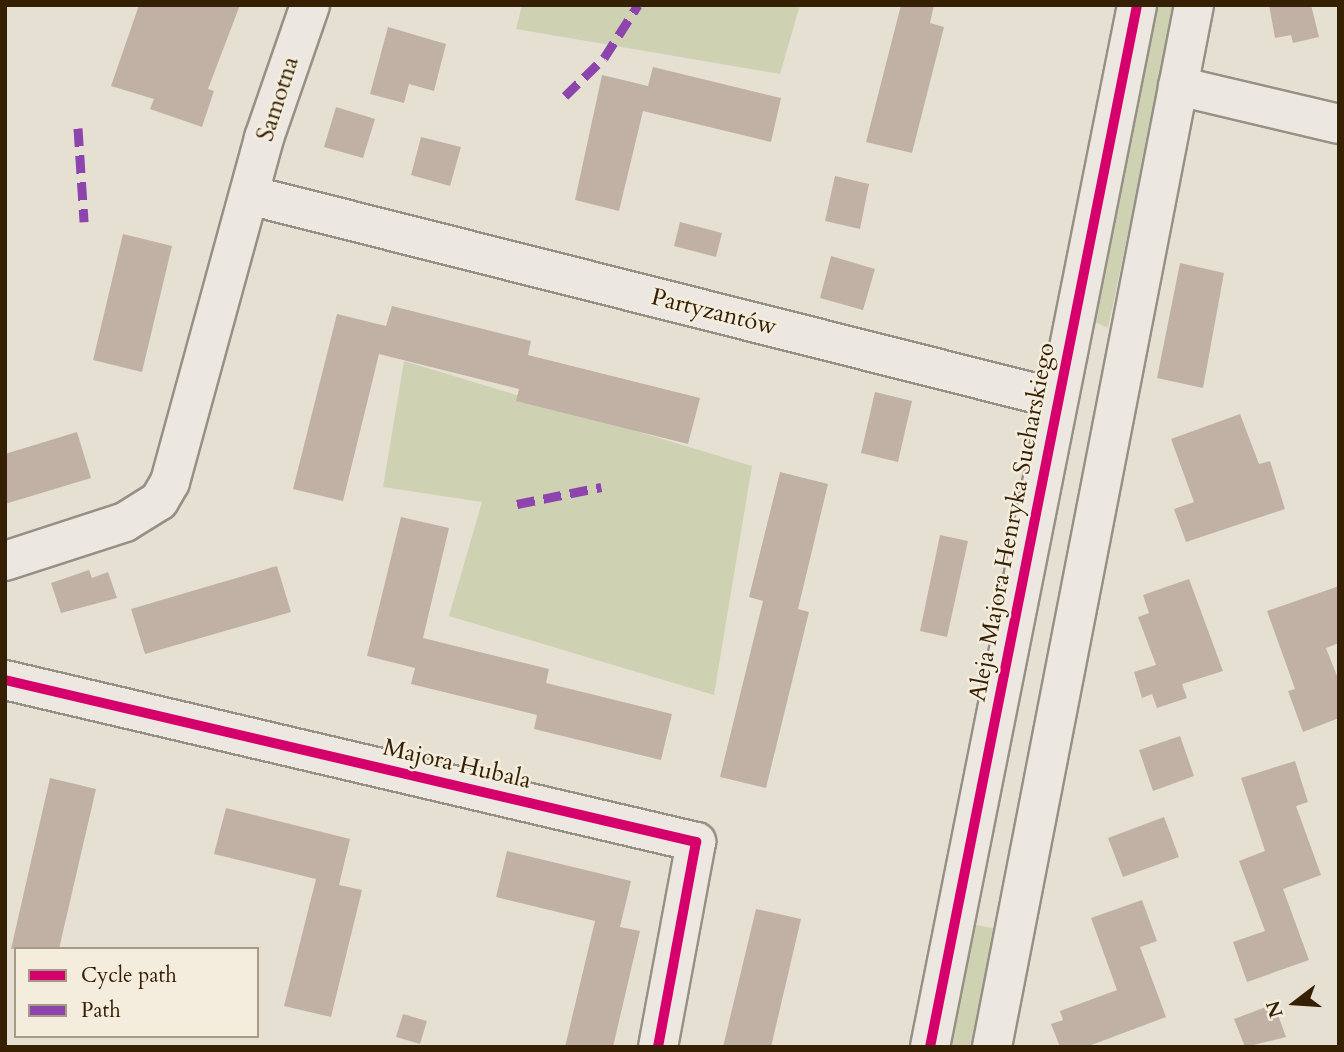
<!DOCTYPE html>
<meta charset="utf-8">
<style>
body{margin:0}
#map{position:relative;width:1344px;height:1052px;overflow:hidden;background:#e6e0d3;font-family:Cardo,serif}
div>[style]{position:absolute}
.green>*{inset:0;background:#ced1b2}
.building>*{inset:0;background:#c1b1a4}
.roads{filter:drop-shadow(2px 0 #969085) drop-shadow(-2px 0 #969085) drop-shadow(0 2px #969085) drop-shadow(0 -2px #969085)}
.minor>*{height:38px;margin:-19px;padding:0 19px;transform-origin:19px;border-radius:19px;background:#ece8e1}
.quiet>*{height:9px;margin-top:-4.5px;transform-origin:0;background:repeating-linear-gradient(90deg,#8e44ad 0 18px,transparent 0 27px)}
.cycleway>*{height:10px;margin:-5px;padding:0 5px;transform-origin:5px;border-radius:5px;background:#d6006c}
span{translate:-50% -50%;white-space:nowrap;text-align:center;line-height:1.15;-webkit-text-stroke:5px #f4eddd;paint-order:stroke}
.street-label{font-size:24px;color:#352004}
.frame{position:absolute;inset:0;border:7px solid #352004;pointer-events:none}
.legend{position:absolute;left:14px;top:947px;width:245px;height:91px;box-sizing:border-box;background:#f4eddd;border:2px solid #a89b86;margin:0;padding:9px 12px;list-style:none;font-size:21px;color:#352004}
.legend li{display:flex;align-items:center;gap:14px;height:35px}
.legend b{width:35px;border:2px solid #a89b86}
.north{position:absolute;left:1260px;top:968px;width:70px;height:70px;-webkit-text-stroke:5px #f4eddd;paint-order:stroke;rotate:253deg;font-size:19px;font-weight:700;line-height:28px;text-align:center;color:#352004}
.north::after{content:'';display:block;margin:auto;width:24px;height:32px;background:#352004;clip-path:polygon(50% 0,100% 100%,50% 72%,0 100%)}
</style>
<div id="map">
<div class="green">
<div style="clip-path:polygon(522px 5px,800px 5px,780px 74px,516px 29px)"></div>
<div style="clip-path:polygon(1154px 5px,1176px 5px,1108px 328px,1091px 320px)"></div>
<div style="clip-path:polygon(404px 361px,752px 466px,714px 695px,449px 616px,482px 502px,383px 487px)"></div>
<div style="clip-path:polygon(971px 924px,997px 929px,974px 1047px,947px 1047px)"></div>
</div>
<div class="building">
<div style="clip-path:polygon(139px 5px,240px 5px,208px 89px,214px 91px,202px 127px,150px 109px,154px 99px,111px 86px)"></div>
<div style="clip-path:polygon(901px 5px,934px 5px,930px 23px,944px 27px,912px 153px,866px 142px)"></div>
<div style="clip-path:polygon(1269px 5px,1311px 5px,1319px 37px,1293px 43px,1291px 35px,1275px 38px)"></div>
<div style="clip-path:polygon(388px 27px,446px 44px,434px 91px,409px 84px,404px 103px,370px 94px)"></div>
<div style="clip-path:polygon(653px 67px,781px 98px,771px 142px,643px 111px,619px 211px,575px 200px,602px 75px,648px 86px)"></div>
<div style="clip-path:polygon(336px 107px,375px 119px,363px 158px,324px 147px)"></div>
<div style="clip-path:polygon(421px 137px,461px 147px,450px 186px,411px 175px)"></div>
<div style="clip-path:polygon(835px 176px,869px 184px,860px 229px,825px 221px)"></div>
<div style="clip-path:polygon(680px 222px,722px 233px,716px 257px,674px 246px)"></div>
<div style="clip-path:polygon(123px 234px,172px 246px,142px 372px,93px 360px)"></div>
<div style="clip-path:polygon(831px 256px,875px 269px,863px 310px,820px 298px)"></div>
<div style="clip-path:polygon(1180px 263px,1224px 273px,1203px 388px,1157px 378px)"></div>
<div style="clip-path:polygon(392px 306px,531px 341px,528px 355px,700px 398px,688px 444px,516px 401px,519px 389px,379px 354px,343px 501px,293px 489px,337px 314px,386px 326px)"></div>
<div style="clip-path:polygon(875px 392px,912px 401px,898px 462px,861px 453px)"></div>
<div style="clip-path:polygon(1240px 414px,1259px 464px,1270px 461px,1285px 509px,1186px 542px,1174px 509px,1194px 502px,1171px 439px)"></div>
<div style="clip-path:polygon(77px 432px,91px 478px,5px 504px,5px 454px)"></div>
<div style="clip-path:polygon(780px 472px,828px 484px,798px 609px,809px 612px,766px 788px,720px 777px,763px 601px,749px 597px)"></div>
<div style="clip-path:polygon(401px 517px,449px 528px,423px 638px,549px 669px,546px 683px,672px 714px,661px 760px,534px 729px,537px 715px,411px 684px,415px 668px,367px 656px)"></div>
<div style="clip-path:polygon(940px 535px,968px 541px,947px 637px,920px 631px)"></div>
<div style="clip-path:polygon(277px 566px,291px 612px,145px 654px,131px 609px)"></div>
<div style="clip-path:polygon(89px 570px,92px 578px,108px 572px,117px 598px,61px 613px,51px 583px)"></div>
<div style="clip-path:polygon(1189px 579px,1223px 671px,1182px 684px,1187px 698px,1157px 708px,1152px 694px,1142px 698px,1134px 672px,1156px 665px,1138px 617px,1149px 613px,1143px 595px)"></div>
<div style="clip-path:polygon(1339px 586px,1339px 643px,1326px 648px,1339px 681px,1339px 718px,1303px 732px,1288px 691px,1295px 689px,1267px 611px)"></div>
<div style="clip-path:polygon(1180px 736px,1194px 776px,1153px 791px,1139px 750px)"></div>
<div style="clip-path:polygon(1295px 761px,1308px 802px,1296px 806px,1321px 875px,1283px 889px,1309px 960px,1247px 982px,1233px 942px,1265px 931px,1239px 861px,1265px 851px,1241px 778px)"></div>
<div style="clip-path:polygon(50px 778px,96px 789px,59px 949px,11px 949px)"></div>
<div style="clip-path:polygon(226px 808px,350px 839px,339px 885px,362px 890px,331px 1017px,284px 1006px,316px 879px,214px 854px)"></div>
<div style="clip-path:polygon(1164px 817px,1179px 857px,1123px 877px,1108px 838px)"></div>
<div style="clip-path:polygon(507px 851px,631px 881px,620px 927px,640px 931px,613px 1047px,565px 1047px,595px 921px,496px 897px)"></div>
<div style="clip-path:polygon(1142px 900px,1157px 941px,1140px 947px,1166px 1017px,1086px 1047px,1060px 1047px,1051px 1024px,1063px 1020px,1060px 1011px,1117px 990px,1091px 918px)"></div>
<div style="clip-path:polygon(756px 909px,801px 919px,771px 1047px,723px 1047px)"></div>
<div style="clip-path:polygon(1274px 1004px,1286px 1037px,1245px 1047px,1234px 1019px)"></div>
<div style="clip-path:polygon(403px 1014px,427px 1021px,420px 1044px,396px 1037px)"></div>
</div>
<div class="roads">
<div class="minor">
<div style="left:1178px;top:86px;width:165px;rotate:13.3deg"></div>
<div style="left:249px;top:195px;width:834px;rotate:14.15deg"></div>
<div style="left:5px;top:561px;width:126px;rotate:-18deg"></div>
<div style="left:125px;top:522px;width:40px;rotate:-32deg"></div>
<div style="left:159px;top:501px;width:22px;rotate:-60deg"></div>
<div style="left:170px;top:482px;width:357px;rotate:-74.7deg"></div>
<div style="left:264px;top:138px;width:141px;rotate:-70.9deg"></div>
<div style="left:5px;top:680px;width:710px;rotate:13.19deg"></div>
<div style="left:696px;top:842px;width:208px;rotate:100.5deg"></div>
<div style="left:930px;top:1047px;width:1062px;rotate:-78.76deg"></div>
<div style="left:992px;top:1047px;width:1061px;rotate:-79.03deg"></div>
</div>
</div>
<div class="quiet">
<div style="left:565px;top:96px;width:54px;rotate:-44.3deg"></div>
<div style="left:604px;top:58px;width:63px;rotate:-57.3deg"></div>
<div style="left:78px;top:128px;width:94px;rotate:86.3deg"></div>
<div style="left:517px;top:504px;width:86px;rotate:-11.4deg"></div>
</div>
<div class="cycleway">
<div style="left:5px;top:680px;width:710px;rotate:13.19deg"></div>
<div style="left:696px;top:842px;width:208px;rotate:100.5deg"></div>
<div style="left:930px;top:1047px;width:1062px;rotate:-78.76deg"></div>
</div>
<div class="street-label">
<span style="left:278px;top:99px;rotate:-72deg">Samotna</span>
<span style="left:714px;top:312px;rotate:14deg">Partyzantów</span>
<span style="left:1012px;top:522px;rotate:-79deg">Aleja Majora Henryka Sucharskiego</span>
<span style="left:457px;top:764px;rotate:13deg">Majora Hubala</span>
</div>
<div class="frame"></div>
<ul class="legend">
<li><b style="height:9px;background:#d6006c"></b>Cycle path</li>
<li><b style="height:9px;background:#8e44ad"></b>Path</li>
</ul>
<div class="north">N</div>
</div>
